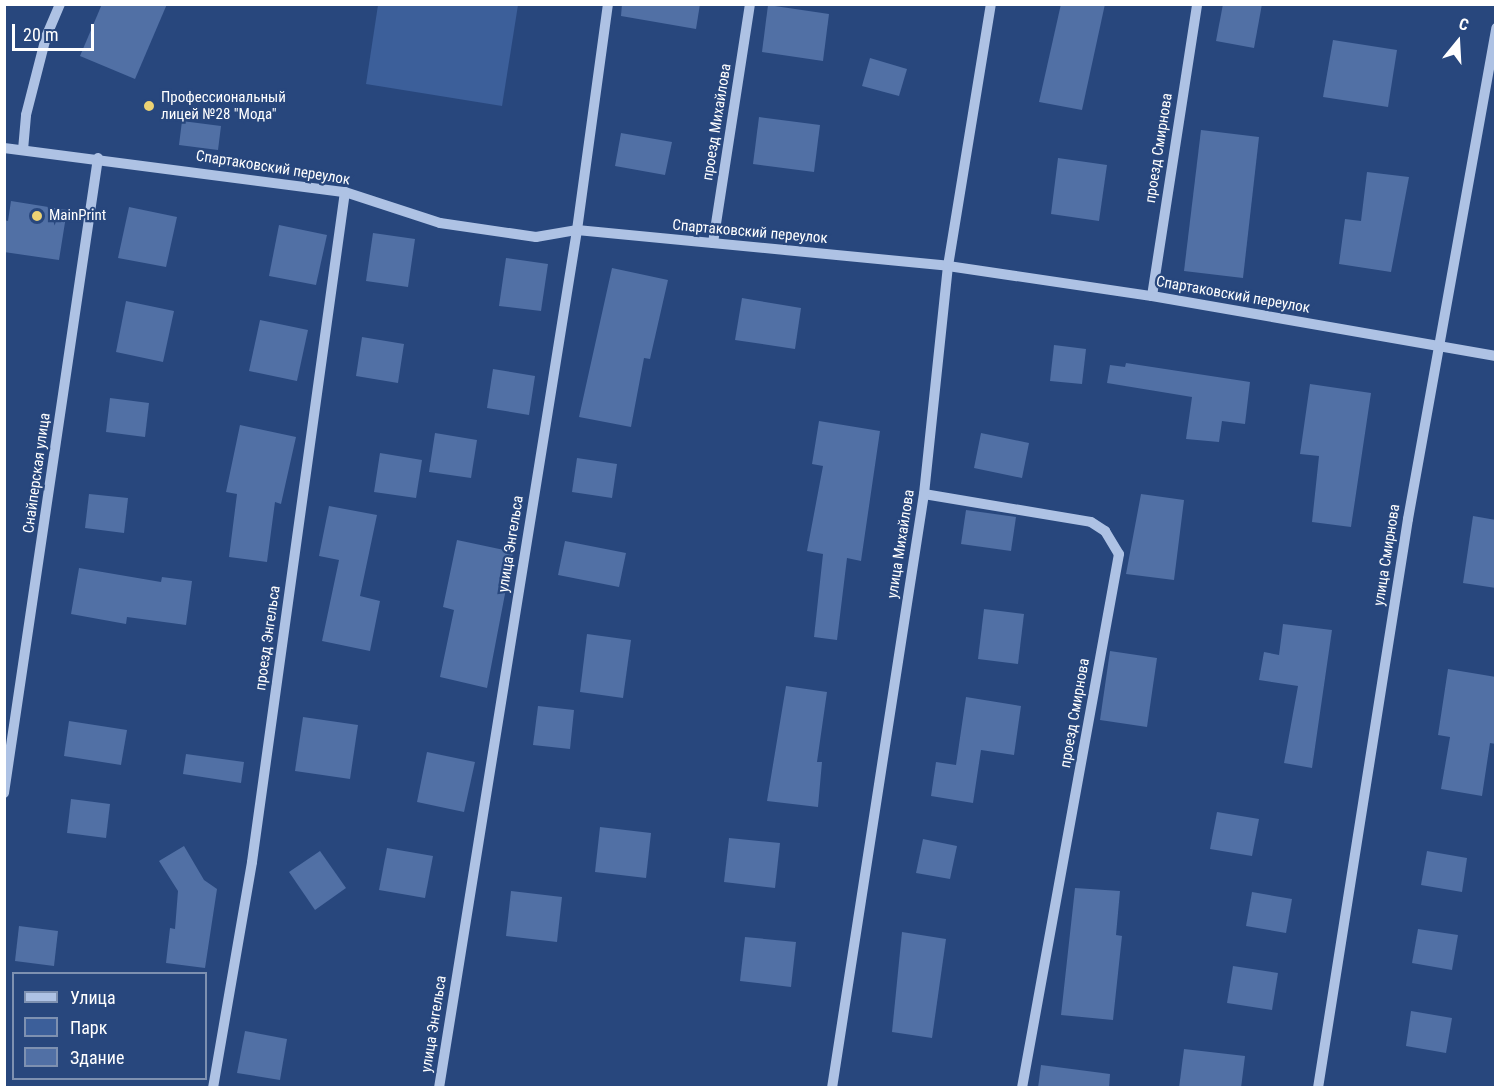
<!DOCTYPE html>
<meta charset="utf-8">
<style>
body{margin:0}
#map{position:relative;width:1500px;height:1092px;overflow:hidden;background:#28477d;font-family:"Roboto Condensed",sans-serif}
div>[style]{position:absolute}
.green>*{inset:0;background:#3c5f9a}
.building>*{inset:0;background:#5170a5}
.minor>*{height:10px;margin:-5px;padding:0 5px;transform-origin:5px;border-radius:5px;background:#aec2e4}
.dots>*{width:16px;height:16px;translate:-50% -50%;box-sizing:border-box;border:3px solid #28477d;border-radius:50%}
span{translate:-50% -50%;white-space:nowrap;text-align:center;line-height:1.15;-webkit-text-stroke:4.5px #28477d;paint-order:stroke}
.poi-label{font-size:15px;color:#fff}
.left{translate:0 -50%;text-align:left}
.street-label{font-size:15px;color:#fff}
.frame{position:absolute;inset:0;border:6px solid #fff;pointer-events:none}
.legend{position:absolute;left:12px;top:972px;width:195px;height:108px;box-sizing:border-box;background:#28477d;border:2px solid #7e91b1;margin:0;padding:8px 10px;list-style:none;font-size:18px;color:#fff}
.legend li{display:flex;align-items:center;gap:12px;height:30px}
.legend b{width:30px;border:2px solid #7e91b1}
.north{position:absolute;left:1428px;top:12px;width:60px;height:60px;-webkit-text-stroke:4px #28477d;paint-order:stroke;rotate:18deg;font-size:16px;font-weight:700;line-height:24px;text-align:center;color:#fff}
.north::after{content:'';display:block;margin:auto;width:21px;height:27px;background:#fff;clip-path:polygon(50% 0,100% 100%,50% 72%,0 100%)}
.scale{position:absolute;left:12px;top:24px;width:82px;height:27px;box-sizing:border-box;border:3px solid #fff;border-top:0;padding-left:8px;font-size:18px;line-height:21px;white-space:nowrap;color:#fff;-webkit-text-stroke:4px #28477d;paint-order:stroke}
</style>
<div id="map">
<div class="green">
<div style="clip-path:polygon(378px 5px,518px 5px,502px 106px,366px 84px)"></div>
</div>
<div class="building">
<div style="clip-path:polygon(102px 4px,167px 4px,135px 79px,80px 56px)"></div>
<div style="clip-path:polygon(622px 4px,700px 4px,696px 29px,621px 16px)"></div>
<div style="clip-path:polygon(1061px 4px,1105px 4px,1082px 110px,1039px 102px)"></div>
<div style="clip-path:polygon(1223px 4px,1262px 4px,1254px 48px,1216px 41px)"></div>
<div style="clip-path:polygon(768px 5px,829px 14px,823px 61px,762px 52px)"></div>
<div style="clip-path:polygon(1333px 40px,1397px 50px,1388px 107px,1323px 97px)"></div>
<div style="clip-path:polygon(870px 58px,907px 69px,899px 96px,862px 86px)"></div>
<div style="clip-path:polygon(759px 117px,820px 125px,814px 172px,753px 164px)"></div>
<div style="clip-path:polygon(182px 121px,221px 126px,218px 150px,179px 145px)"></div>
<div style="clip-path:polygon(1201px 130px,1259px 137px,1243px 278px,1184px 271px)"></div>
<div style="clip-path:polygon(621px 133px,672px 142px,665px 175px,615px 166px)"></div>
<div style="clip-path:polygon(1058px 158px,1107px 165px,1099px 221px,1051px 214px)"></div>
<div style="clip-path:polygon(1367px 172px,1409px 177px,1391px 272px,1339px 264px,1345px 219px,1361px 221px)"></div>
<div style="clip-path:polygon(11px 201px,67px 210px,59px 260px,4px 252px,4px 220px,8px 221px)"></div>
<div style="clip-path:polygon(129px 207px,177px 217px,166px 267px,118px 258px)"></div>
<div style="clip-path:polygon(279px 225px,327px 235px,316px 285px,269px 276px)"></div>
<div style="clip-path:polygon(373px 233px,415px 239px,408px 287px,366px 281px)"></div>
<div style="clip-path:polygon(506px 258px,548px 264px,541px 311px,499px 306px)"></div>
<div style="clip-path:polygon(612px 268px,668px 280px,650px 359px,644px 358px,631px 427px,579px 417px)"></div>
<div style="clip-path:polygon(742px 298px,801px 308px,795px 349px,735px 340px)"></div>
<div style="clip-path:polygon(126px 301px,174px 311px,163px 362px,116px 352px)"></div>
<div style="clip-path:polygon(260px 320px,308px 330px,297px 381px,249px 371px)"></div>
<div style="clip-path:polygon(362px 337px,404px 344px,398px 383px,356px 376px)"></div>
<div style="clip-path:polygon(1054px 345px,1086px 349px,1082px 384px,1050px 381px)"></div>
<div style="clip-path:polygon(1126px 363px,1250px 382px,1245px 424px,1222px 421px,1219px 442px,1186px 439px,1192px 397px,1107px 383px,1110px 365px,1125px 367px)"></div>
<div style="clip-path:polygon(493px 369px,535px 376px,529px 415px,487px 408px)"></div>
<div style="clip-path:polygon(1310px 384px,1371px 393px,1351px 527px,1312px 522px,1319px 456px,1300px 454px)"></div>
<div style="clip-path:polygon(110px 398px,149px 403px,145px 437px,106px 432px)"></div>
<div style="clip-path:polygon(819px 421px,880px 431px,861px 561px,847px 558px,837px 640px,814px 637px,823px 554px,807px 551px,823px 466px,812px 464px)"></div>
<div style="clip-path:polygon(240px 425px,296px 437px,281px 504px,275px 502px,267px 562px,229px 557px,237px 494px,226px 492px)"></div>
<div style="clip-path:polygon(435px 433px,477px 440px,471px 478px,429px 472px)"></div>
<div style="clip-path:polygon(981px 433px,1029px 443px,1022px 478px,974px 468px)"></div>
<div style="clip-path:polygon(380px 453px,422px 460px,416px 498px,374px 492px)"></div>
<div style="clip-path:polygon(577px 458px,617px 464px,612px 498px,572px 492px)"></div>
<div style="clip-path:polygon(89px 494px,128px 498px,124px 533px,85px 528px)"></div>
<div style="clip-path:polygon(1141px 494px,1184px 500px,1174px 580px,1126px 574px)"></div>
<div style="clip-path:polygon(329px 506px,377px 515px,360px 596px,380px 601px,370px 651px,322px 641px,339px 560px,319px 556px)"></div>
<div style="clip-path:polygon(966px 510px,1016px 517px,1011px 551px,961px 544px)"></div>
<div style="clip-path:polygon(1473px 516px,1496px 520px,1496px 588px,1463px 583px)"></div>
<div style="clip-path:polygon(457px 540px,513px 552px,487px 688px,440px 677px,454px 610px,443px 607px)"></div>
<div style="clip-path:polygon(565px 541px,626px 553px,619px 587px,558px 575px)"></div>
<div style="clip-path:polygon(79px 568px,161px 582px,162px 577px,192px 581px,186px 625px,127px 617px,126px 624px,71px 614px)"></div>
<div style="clip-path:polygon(984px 609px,1024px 614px,1018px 664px,978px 659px)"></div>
<div style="clip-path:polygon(1283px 624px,1332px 630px,1312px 768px,1284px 763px,1298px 686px,1259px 680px,1264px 652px,1279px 655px)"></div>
<div style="clip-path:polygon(587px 634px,631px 640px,623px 698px,580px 692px)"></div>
<div style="clip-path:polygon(1110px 651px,1157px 658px,1147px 727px,1100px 720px)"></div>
<div style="clip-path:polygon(1448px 669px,1496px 677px,1496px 744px,1490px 743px,1482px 796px,1441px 789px,1450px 737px,1438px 735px)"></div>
<div style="clip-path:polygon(786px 686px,827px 692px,817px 762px,822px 762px,818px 807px,767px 801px)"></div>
<div style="clip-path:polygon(966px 697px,1021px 706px,1014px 755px,981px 750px,973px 803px,931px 796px,936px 762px,956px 765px)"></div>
<div style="clip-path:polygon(538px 706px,574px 710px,570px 749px,533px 745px)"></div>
<div style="clip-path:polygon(303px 717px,358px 725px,350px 779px,295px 771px)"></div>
<div style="clip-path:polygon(69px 721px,127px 730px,121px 765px,64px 756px)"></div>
<div style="clip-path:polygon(427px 752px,475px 762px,464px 812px,417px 802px)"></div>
<div style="clip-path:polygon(186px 754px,244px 762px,241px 783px,183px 774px)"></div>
<div style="clip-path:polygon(71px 799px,110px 804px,106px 838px,67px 833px)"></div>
<div style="clip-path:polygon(1217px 812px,1259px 819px,1252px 856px,1210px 849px)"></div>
<div style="clip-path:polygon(600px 827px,651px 833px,646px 878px,595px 872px)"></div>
<div style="clip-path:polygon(729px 838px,780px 843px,775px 888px,724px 882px)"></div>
<div style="clip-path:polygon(923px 839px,957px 846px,950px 879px,916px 873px)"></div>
<div style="clip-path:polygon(184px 846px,204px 880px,217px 889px,205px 968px,166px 963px,170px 928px,175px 929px,178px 891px,159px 861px)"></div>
<div style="clip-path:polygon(387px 848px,433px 856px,425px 898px,379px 890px)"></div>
<div style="clip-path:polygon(320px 851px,346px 888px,315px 910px,289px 872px)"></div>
<div style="clip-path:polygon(1427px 851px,1467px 858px,1462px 892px,1421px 885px)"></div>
<div style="clip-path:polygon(1075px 888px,1120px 891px,1116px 935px,1122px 936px,1113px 1020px,1061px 1015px)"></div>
<div style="clip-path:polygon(511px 891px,562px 897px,557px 942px,506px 936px)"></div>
<div style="clip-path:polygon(1252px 892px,1292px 899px,1286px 933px,1246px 926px)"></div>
<div style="clip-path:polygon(19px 926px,58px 931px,54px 966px,15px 961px)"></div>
<div style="clip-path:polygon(1418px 929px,1458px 935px,1452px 970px,1412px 963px)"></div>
<div style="clip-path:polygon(902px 932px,946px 939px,932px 1038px,892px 1032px)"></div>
<div style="clip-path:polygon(745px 937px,796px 942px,791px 987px,740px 981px)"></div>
<div style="clip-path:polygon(1233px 966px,1278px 973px,1272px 1010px,1227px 1003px)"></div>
<div style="clip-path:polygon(1411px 1011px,1452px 1018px,1446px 1053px,1406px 1046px)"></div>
<div style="clip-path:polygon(245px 1031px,287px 1039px,280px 1080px,237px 1073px)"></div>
<div style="clip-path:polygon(1184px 1049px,1245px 1056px,1241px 1088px,1179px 1088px)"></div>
<div style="clip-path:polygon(1041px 1065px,1110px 1074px,1109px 1088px,1038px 1088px)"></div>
</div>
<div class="minor">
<div style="left:4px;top:148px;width:344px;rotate:7.4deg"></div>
<div style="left:345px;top:192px;width:100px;rotate:18.1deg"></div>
<div style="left:440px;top:223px;width:97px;rotate:8.3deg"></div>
<div style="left:536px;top:237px;width:42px;rotate:-9.7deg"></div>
<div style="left:577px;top:230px;width:373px;rotate:5.5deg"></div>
<div style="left:948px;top:266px;width:206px;rotate:8.4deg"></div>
<div style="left:1152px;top:296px;width:349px;rotate:9.9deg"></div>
<div style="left:23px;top:150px;width:35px;rotate:-85deg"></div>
<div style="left:26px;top:115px;width:81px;rotate:-75.6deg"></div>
<div style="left:46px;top:37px;width:36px;rotate:-67deg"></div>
<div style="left:713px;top:243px;width:242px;rotate:-81.2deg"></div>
<div style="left:1152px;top:296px;width:295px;rotate:-81.2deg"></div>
<div style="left:924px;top:494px;width:169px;rotate:9.5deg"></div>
<div style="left:1091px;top:522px;width:17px;rotate:33deg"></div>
<div style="left:1105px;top:531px;width:27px;rotate:59deg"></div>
<div style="left:1119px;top:554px;width:543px;rotate:100.3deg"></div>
<div style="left:4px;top:793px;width:642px;rotate:-81.58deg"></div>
<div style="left:213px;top:1088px;width:229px;rotate:-80.2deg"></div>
<div style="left:252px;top:862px;width:676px;rotate:-82.1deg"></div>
<div style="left:439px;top:1088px;width:869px;rotate:-80.86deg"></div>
<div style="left:577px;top:230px;width:228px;rotate:-82.2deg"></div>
<div style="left:832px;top:1088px;width:601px;rotate:-81.2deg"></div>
<div style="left:924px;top:494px;width:229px;rotate:-84deg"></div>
<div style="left:948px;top:266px;width:266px;rotate:-80.7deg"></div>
<div style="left:1318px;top:1088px;width:576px;rotate:-81.01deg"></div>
<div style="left:1408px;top:519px;width:499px;rotate:-79.8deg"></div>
</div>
<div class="dots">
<div style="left:149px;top:106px;background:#ecd274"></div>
<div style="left:37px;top:216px;background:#ecd274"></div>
</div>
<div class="poi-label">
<span class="left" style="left:161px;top:106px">Профессиональный<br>лицей №28 "Мода"</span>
<span class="left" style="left:49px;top:216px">MainPrint</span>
</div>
<div class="street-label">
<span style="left:717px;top:122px;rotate:-81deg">проезд Михайлова</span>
<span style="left:1159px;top:148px;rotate:-81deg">проезд Смирнова</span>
<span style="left:273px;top:168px;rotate:9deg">Спартаковский переулок</span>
<span style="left:750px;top:232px;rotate:5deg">Спартаковский переулок</span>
<span style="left:1233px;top:295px;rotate:10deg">Спартаковский переулок</span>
<span style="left:37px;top:473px;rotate:-82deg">Снайперская улица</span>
<span style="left:511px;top:544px;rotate:-81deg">улица Энгельса</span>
<span style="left:901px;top:544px;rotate:-81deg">улица Михайлова</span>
<span style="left:1387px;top:555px;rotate:-81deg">улица Смирнова</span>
<span style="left:268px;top:638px;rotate:-82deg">проезд Энгельса</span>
<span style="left:1075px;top:713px;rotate:-80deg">проезд Смирнова</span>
<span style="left:434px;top:1024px;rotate:-81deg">улица Энгельса</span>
</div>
<div class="frame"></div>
<ul class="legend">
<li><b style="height:8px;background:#aec2e4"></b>Улица</li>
<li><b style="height:16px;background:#3c5f9a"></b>Парк</li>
<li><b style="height:16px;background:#5170a5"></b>Здание</li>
</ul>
<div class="north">С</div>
<div class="scale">20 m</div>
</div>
